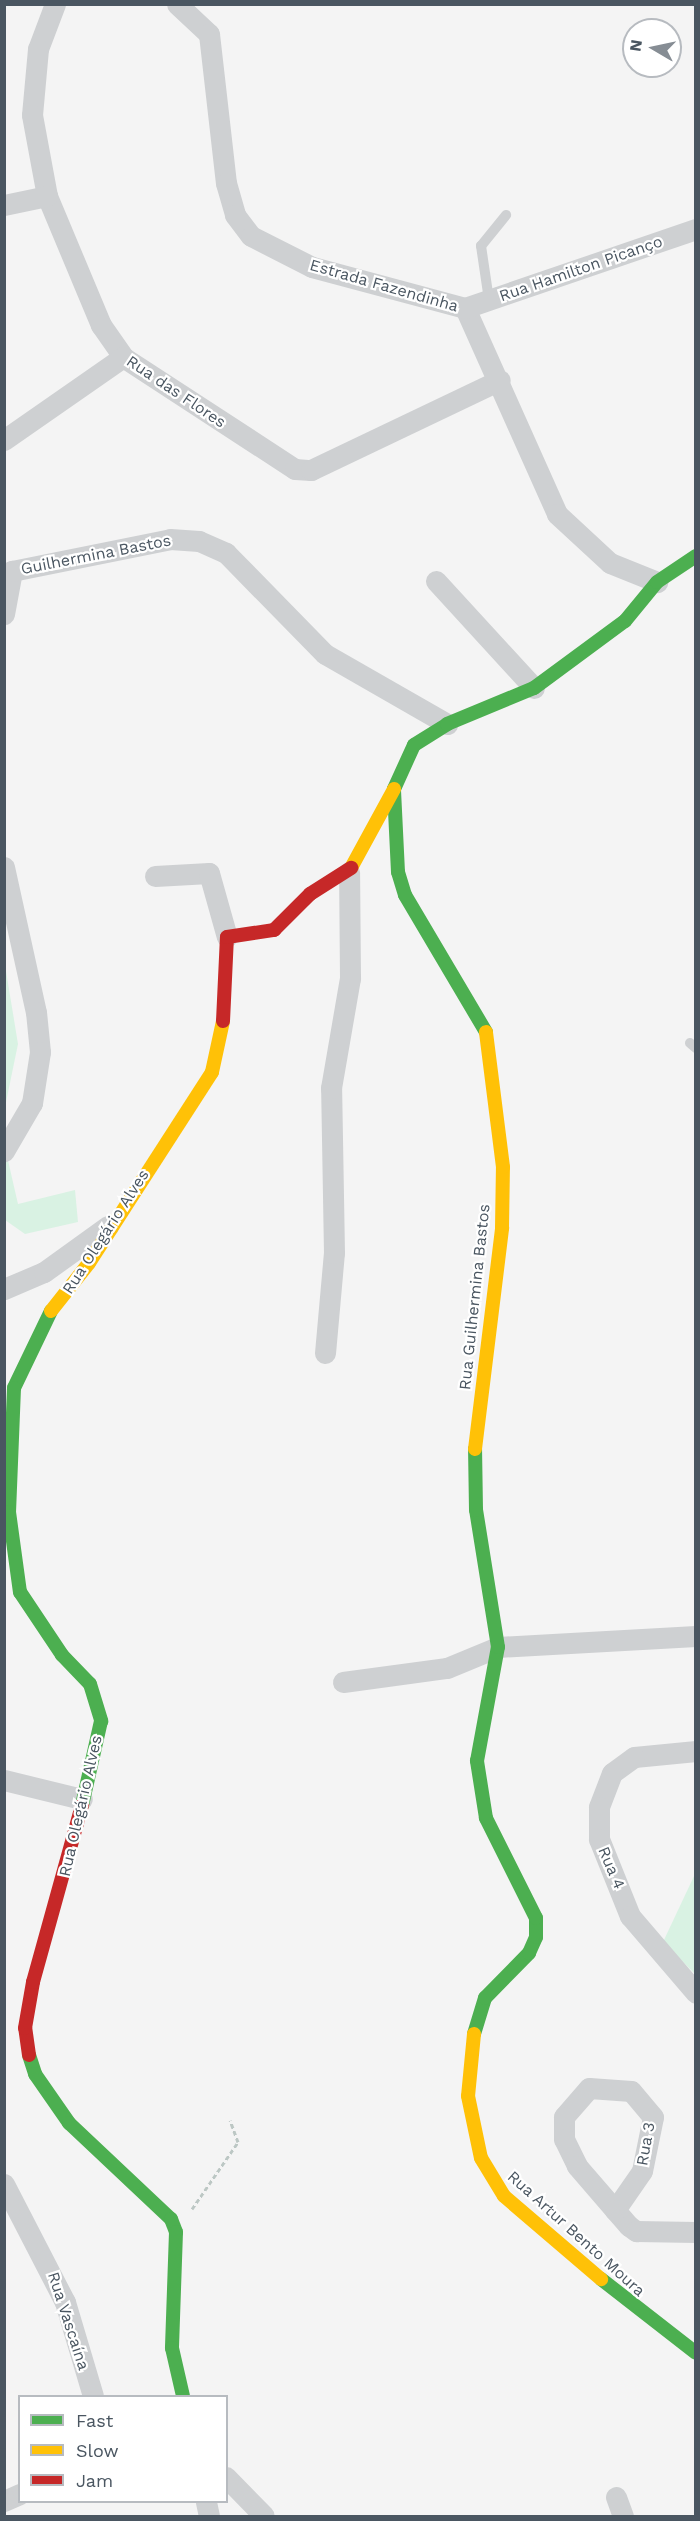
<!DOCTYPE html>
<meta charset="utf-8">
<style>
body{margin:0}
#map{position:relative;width:700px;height:2521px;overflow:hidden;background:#f4f4f4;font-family:"Work Sans",sans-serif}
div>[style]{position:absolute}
.green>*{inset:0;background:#d9f2e3}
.path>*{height:3px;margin-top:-1.5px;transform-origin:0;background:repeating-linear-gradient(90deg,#bcc7c4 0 4.5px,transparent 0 7.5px)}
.lane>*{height:10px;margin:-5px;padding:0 5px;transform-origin:5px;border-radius:5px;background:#ced0d2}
.street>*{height:21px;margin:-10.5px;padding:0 10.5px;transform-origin:10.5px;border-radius:10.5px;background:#ced0d2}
.fast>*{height:14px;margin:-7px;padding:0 7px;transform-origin:7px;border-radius:7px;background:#4caf50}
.slow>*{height:14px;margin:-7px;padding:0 7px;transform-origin:7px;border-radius:7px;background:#ffc107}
.jam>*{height:14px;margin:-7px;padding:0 7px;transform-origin:7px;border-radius:7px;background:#c62828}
span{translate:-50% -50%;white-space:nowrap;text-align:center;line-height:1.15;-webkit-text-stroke:4.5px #fff;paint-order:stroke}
.street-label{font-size:16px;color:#4a5661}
.frame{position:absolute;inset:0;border:6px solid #4a5661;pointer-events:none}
.legend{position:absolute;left:18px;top:2395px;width:210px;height:108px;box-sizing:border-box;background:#fff;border:2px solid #b7bbc0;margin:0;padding:8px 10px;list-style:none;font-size:18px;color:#4a5661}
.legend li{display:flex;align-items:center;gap:12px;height:30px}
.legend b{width:30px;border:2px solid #b7bbc0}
.north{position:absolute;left:622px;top:18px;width:60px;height:60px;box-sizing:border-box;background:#fff;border:2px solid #b7bbc0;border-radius:50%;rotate:279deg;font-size:16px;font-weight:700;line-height:24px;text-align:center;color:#4a5661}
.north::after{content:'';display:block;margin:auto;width:21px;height:27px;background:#868d94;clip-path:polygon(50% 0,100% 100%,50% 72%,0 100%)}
</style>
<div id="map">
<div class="green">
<div style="clip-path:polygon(5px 965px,18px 1044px,5px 1107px)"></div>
<div style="clip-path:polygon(4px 1143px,18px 1204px,75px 1190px,78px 1222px,25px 1234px,5px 1220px)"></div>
<div style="clip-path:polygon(695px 1874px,695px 1974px,663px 1942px)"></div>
</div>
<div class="path">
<div style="left:192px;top:2209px;width:81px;rotate:-55.5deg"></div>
<div style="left:238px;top:2142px;width:23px;rotate:-110deg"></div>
</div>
<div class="lane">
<div style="left:489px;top:300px;width:55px;rotate:-98.4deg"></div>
<div style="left:481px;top:246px;width:40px;rotate:-51deg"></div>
<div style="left:690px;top:1043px;width:8px;rotate:40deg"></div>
</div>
<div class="street">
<div style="left:55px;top:4px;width:48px;rotate:110.7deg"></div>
<div style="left:38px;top:49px;width:66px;rotate:95.2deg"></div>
<div style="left:32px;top:115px;width:82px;rotate:79.5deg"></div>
<div style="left:47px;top:196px;width:140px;rotate:67.3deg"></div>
<div style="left:101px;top:325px;width:39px;rotate:55deg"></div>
<div style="left:123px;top:357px;width:205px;rotate:33.1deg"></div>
<div style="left:295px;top:469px;width:16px;rotate:4deg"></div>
<div style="left:311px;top:470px;width:209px;rotate:-25.5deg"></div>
<div style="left:177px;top:4px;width:44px;rotate:43.2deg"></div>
<div style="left:209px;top:34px;width:150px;rotate:83.5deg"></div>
<div style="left:226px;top:183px;width:33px;rotate:74deg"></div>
<div style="left:235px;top:215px;width:26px;rotate:53deg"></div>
<div style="left:251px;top:236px;width:68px;rotate:26.9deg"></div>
<div style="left:312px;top:267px;width:158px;rotate:15deg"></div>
<div style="left:465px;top:308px;width:226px;rotate:65.9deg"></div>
<div style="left:557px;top:514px;width:72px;rotate:42.8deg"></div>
<div style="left:610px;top:563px;width:51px;rotate:22deg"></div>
<div style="left:4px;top:205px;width:44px;rotate:-11.8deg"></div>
<div style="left:465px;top:308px;width:244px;rotate:-18.9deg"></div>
<div style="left:4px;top:440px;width:145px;rotate:-34.9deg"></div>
<div style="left:436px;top:581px;width:145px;rotate:47.5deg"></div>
<div style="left:4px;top:614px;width:44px;rotate:-79.5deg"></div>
<div style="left:12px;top:571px;width:161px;rotate:-11.4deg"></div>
<div style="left:170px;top:539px;width:29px;rotate:4deg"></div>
<div style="left:199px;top:541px;width:30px;rotate:24deg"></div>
<div style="left:226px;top:553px;width:141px;rotate:45.6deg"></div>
<div style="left:325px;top:654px;width:141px;rotate:29.8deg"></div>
<div style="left:4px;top:867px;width:148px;rotate:77.6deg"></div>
<div style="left:36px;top:1012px;width:40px;rotate:84.3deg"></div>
<div style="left:40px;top:1052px;width:52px;rotate:98.9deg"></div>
<div style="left:32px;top:1103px;width:56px;rotate:120.3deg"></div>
<div style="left:155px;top:876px;width:54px;rotate:-3.2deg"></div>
<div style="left:209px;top:873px;width:66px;rotate:74.3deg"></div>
<div style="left:4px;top:1289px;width:43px;rotate:-23deg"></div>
<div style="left:44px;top:1272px;width:79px;rotate:-35.7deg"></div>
<div style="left:325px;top:1353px;width:100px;rotate:-84.9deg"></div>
<div style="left:334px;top:1253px;width:165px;rotate:-91deg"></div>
<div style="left:331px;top:1088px;width:112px;rotate:-80.2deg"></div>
<div style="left:350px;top:978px;width:106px;rotate:-90.5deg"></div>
<div style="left:343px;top:1682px;width:105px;rotate:-7.7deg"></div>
<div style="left:447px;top:1668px;width:55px;rotate:-22.4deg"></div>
<div style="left:498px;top:1647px;width:198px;rotate:-3.2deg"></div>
<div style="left:696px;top:1751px;width:62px;rotate:174.5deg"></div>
<div style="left:634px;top:1757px;width:27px;rotate:144deg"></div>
<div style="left:612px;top:1773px;width:36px;rotate:111deg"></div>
<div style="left:599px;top:1807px;width:32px;rotate:90deg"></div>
<div style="left:599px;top:1839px;width:83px;rotate:68.1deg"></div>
<div style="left:630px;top:1916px;width:101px;rotate:49.4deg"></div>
<div style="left:4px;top:1780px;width:80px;rotate:13.7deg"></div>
<div style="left:4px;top:2184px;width:133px;rotate:62.7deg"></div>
<div style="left:65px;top:2302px;width:98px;rotate:73.4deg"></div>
<div style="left:615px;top:2210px;width:47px;rotate:-55.3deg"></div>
<div style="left:642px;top:2171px;width:55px;rotate:-78.5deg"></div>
<div style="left:653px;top:2117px;width:34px;rotate:-130deg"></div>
<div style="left:631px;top:2091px;width:42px;rotate:-175.9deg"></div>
<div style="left:589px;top:2088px;width:38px;rotate:131deg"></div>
<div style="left:564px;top:2117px;width:22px;rotate:90deg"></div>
<div style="left:564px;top:2139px;width:30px;rotate:64deg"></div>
<div style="left:577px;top:2166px;width:58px;rotate:49.2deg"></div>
<div style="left:615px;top:2210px;width:21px;rotate:49deg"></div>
<div style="left:629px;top:2226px;width:9px;rotate:36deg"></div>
<div style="left:636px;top:2231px;width:60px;rotate:1deg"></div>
<div style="left:226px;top:2477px;width:54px;rotate:45.7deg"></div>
<div style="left:616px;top:2497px;width:20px;rotate:70deg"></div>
<div style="left:4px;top:2501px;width:17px;rotate:-24deg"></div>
<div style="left:206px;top:2502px;width:14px;rotate:78deg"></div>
</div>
<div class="fast">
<div style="left:486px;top:1032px;width:159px;rotate:-120.6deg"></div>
<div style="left:405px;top:895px;width:24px;rotate:-107deg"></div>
<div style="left:398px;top:872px;width:83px;rotate:-92.8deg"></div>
<div style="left:394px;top:789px;width:48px;rotate:-65.6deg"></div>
<div style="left:414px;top:745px;width:39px;rotate:-32deg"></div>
<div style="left:447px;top:724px;width:94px;rotate:-22.5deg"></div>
<div style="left:534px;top:688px;width:113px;rotate:-36.4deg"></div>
<div style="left:625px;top:621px;width:50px;rotate:-50.6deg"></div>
<div style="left:657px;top:582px;width:47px;rotate:-33.7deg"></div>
<div style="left:51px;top:1311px;width:85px;rotate:115.7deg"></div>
<div style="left:14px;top:1388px;width:124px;rotate:92.3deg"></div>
<div style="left:9px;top:1512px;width:81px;rotate:82.2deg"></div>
<div style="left:20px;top:1592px;width:76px;rotate:56.3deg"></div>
<div style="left:62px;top:1655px;width:40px;rotate:46deg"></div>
<div style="left:90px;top:1684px;width:39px;rotate:73deg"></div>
<div style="left:101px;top:1721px;width:86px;rotate:102.7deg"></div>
<div style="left:474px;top:2034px;width:38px;rotate:-73deg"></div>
<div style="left:485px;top:1998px;width:63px;rotate:-45.6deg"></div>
<div style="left:529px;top:1953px;width:17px;rotate:-66deg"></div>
<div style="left:536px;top:1937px;width:19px;rotate:-90deg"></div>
<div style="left:536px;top:1918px;width:112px;rotate:-116.6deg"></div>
<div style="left:486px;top:1818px;width:58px;rotate:-99deg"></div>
<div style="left:477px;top:1761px;width:116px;rotate:-79.6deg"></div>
<div style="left:498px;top:1647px;width:139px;rotate:-99.1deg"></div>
<div style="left:476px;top:1510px;width:61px;rotate:-90.9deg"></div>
<div style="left:29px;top:2055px;width:20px;rotate:72deg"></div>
<div style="left:35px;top:2074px;width:60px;rotate:55.2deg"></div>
<div style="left:69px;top:2123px;width:140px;rotate:43.3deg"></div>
<div style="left:171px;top:2219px;width:14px;rotate:69deg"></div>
<div style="left:176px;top:2232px;width:116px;rotate:92deg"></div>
<div style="left:172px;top:2348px;width:49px;rotate:77.1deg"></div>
<div style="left:601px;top:2279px;width:120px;rotate:37.9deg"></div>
</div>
<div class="slow">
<div style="left:351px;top:868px;width:90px;rotate:-61.4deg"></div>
<div style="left:51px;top:1311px;width:61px;rotate:-51.6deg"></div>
<div style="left:89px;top:1263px;width:227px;rotate:-57.2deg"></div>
<div style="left:212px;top:1072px;width:52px;rotate:-77.8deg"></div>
<div style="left:475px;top:1449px;width:223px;rotate:-83deg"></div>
<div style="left:502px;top:1228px;width:61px;rotate:-89.1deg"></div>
<div style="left:503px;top:1167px;width:136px;rotate:-97.2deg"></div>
<div style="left:474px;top:2034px;width:62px;rotate:95.5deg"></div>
<div style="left:468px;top:2096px;width:63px;rotate:78.2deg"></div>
<div style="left:481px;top:2158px;width:44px;rotate:58.8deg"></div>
<div style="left:504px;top:2196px;width:128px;rotate:40.6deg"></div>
</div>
<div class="jam">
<div style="left:223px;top:1021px;width:84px;rotate:-87.3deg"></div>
<div style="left:227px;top:937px;width:48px;rotate:-8.5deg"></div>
<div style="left:274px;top:930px;width:51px;rotate:-45deg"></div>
<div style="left:310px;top:894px;width:49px;rotate:-32.4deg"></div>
<div style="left:29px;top:2055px;width:27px;rotate:-98deg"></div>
<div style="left:25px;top:2028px;width:47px;rotate:-80.1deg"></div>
<div style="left:33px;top:1982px;width:184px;rotate:-74.5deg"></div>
</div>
<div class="street-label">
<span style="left:581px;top:269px;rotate:-19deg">Rua Hamilton Picanço</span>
<span style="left:384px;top:286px;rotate:16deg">Estrada Fazendinha</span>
<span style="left:176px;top:392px;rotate:34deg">Rua das Flores</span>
<span style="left:96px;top:555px;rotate:-11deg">Guilhermina Bastos</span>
<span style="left:106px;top:1232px;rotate:-57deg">Rua Olegário Alves</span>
<span style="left:475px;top:1297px;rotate:-84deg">Rua Guilhermina Bastos</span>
<span style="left:81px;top:1806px;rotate:-77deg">Rua Olegário Alves</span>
<span style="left:611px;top:1868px;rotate:67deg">Rua 4</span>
<span style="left:646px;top:2144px;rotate:-80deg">Rua 3</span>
<span style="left:576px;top:2234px;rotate:42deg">Rua Artur Bento Moura</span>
<span style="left:68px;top:2321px;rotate:72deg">Rua Vascaína</span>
</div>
<div class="frame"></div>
<ul class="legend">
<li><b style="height:8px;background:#4caf50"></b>Fast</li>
<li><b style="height:8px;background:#ffc107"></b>Slow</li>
<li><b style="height:8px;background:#c62828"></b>Jam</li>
</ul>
<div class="north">N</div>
</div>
